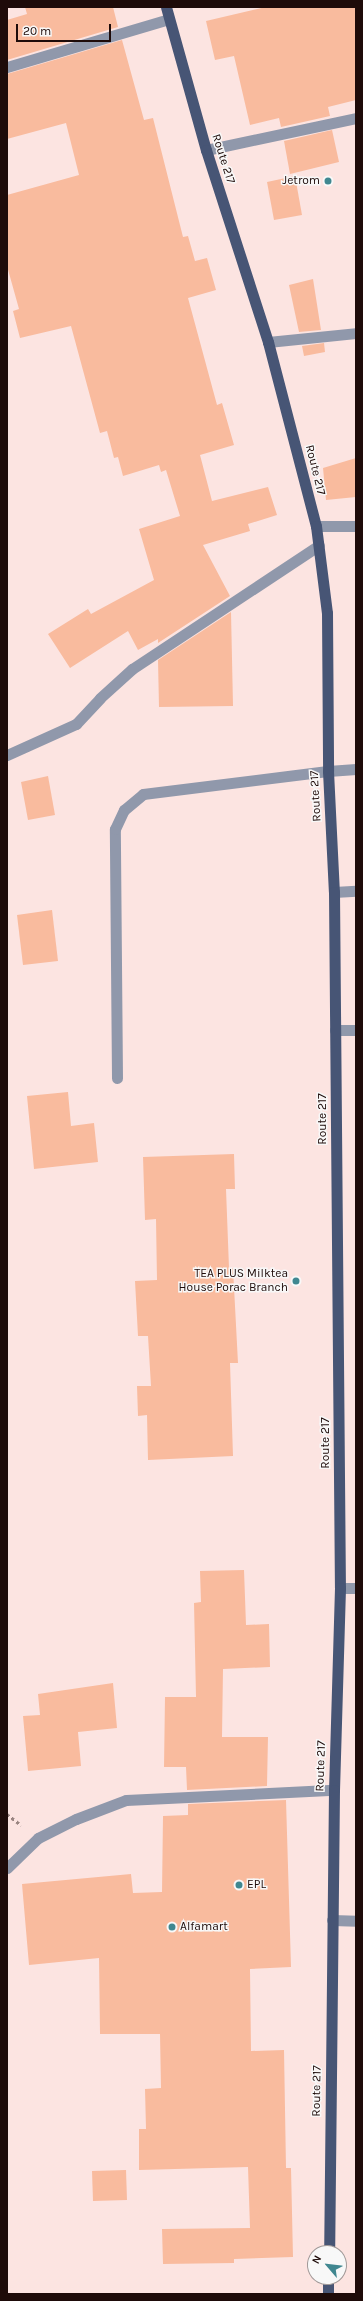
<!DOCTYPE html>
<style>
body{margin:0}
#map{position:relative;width:363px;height:2301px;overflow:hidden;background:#fce4e1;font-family:Karla,sans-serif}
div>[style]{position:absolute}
.building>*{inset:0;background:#f9bb9e}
.path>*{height:2.5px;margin-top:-1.25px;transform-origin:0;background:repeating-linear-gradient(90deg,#998481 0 3px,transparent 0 6px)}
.service>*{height:11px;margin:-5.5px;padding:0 5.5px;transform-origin:5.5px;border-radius:5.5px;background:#9098ab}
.minor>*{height:11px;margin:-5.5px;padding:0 5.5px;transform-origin:5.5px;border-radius:5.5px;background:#9098ab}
.tertiary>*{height:11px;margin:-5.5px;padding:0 5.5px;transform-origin:5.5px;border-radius:5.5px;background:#9098ab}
.primary>*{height:11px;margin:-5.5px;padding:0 5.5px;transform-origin:5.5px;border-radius:5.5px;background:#475575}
.dots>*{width:11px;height:11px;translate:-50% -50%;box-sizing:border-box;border:2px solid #f8f8f8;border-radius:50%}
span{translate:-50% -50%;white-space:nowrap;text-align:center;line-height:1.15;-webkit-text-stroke:3px #f8f8f8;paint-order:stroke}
.street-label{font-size:12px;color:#1e0b09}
.poi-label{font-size:12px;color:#1e0b09}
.right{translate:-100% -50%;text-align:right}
.left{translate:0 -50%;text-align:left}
.frame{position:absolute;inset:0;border:8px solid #1e0b09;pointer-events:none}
.north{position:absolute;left:307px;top:2245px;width:40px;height:40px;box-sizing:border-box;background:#f8f8f8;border:1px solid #a19998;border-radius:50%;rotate:298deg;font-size:11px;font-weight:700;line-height:16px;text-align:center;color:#1e0b09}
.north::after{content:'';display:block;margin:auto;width:14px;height:18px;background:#408790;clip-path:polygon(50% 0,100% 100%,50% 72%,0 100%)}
.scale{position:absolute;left:16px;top:24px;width:95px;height:18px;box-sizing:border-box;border:2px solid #1e0b09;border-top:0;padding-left:5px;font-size:12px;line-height:14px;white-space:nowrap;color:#1e0b09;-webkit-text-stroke:3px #f8f8f8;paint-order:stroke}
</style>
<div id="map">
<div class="building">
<div style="clip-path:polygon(25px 7px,113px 7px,118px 27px,7px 60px,7px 20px,27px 14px)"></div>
<div style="clip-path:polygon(266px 7px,356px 7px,356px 100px,328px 107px,330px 116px,281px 127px,279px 118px,250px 125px,234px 56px,215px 60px,206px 21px)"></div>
<div style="clip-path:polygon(122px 40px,144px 120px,153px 118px,183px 237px,188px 236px,195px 261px,207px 258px,216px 290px,188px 298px,217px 405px,222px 403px,234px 445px,200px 455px,212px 501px,268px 487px,277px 515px,248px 524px,250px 531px,203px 545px,230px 596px,158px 643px,158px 639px,138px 650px,128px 631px,70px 668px,48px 634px,88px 609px,91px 614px,154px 580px,139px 529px,180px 516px,166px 470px,161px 472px,159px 465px,123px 476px,118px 457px,114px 458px,107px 431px,100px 433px,71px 326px,20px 338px,13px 311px,19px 309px,7px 266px,7px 195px,79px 175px,66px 123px,7px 139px,7px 74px)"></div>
<div style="clip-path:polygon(332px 130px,339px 162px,290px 174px,284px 141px)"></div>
<div style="clip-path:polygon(295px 176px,302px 215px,274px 220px,267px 182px)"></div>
<div style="clip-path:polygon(313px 279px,321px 330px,299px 332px,289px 285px)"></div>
<div style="clip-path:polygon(324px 343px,325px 352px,304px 356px,302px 346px)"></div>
<div style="clip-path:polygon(356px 458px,356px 497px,326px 500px,323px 468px)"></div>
<div style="clip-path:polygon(231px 612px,233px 706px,159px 707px,158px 660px)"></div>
<div style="clip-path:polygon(48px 776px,55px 815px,28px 820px,21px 782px)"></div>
<div style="clip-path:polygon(52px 910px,58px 961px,23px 965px,17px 915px)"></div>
<div style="clip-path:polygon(68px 1092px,71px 1126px,94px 1123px,98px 1162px,34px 1169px,27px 1096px)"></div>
<div style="clip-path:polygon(234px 1154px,235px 1189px,226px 1189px,229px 1268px,233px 1268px,238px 1363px,230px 1363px,233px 1456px,148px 1460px,147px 1415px,138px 1416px,137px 1386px,151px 1386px,148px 1336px,138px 1336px,135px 1281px,157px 1280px,156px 1219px,145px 1220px,143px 1157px)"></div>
<div style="clip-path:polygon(244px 1570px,246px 1625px,269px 1624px,270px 1667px,223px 1669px,222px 1737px,268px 1737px,267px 1786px,187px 1790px,186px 1767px,164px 1767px,165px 1697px,196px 1697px,194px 1603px,201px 1602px,200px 1571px)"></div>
<div style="clip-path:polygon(113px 1683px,117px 1728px,78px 1732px,81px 1766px,28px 1771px,23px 1716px,40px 1715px,38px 1694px)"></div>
<div style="clip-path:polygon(286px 1800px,291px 1967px,250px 1969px,251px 2051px,284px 2050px,286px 2168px,291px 2168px,293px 2257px,234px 2259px,234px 2263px,163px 2264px,162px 2229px,250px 2228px,248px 2167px,139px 2170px,139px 2129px,146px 2129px,145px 2089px,161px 2088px,160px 2034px,100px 2034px,99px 1958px,29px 1965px,22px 1884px,131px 1874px,133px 1893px,162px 1892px,163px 1816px,188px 1815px,188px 1804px)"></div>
<div style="clip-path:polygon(126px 2170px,127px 2200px,93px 2201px,92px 2171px)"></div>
</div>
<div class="path">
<div style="left:7px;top:1814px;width:18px;rotate:38deg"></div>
</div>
<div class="service">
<div style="left:7px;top:67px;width:169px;rotate:-16.5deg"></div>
<div style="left:7px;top:755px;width:76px;rotate:-24.2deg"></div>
<div style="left:76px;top:724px;width:35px;rotate:-47deg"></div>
<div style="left:100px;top:698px;width:43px;rotate:-42.2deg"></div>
<div style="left:132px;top:669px;width:224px;rotate:-33.5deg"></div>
<div style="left:117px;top:1078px;width:249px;rotate:-90.5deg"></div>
<div style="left:115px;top:829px;width:21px;rotate:-65deg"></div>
<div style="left:124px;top:810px;width:25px;rotate:-40deg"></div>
<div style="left:143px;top:794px;width:186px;rotate:-7.1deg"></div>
<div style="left:332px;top:1920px;width:24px;rotate:2deg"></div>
</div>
<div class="minor">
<div style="left:206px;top:150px;width:153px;rotate:-12deg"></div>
<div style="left:268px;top:342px;width:88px;rotate:-5.8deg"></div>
<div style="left:328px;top:771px;width:28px;rotate:-4deg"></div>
<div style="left:334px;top:892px;width:22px;rotate:-3deg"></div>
<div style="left:335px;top:1030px;width:21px"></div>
<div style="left:340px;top:1588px;width:16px"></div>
<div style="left:7px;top:1868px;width:43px;rotate:-44.1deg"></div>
<div style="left:38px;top:1838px;width:42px;rotate:-26.6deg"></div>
<div style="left:76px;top:1819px;width:53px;rotate:-20.8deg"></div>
<div style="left:126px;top:1800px;width:208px;rotate:-2.8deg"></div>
</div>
<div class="tertiary">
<div style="left:316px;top:526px;width:40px"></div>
</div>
<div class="primary">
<div style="left:166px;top:7px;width:148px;rotate:74.4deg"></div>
<div style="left:206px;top:150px;width:202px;rotate:72.1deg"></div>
<div style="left:268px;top:342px;width:190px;rotate:75.4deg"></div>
<div style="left:316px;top:526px;width:88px;rotate:82.8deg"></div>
<div style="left:327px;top:613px;width:158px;rotate:89.6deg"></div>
<div style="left:328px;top:771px;width:121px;rotate:87.2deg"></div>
<div style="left:334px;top:892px;width:696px;rotate:89.51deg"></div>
<div style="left:340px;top:1588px;width:202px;rotate:91.7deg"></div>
<div style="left:334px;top:1790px;width:463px;rotate:90.6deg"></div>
<div style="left:328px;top:2294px;width:17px;rotate:-90deg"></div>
</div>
<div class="dots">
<div style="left:328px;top:181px;background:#408790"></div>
<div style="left:296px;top:1281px;background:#408790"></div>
<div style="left:239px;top:1885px;background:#408790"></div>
<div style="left:172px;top:1927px;background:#408790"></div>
</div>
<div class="street-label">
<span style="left:223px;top:159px;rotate:72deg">Route 217</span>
<span style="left:315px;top:470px;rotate:76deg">Route 217</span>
<span style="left:316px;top:796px;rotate:-93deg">Route 217</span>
<span style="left:323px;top:1119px;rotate:-90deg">Route 217</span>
<span style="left:326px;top:1443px;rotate:-90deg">Route 217</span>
<span style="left:321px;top:1766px;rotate:-88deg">Route 217</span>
<span style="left:317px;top:2091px;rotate:-89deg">Route 217</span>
</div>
<div class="poi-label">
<span class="right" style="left:320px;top:181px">Jetrom</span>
<span class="right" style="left:288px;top:1281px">TEA PLUS Milktea<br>House Porac Branch</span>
<span class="left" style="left:247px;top:1885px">EPL</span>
<span class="left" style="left:180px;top:1927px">Alfamart</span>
</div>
<div class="frame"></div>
<div class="north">N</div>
<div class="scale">20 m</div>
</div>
